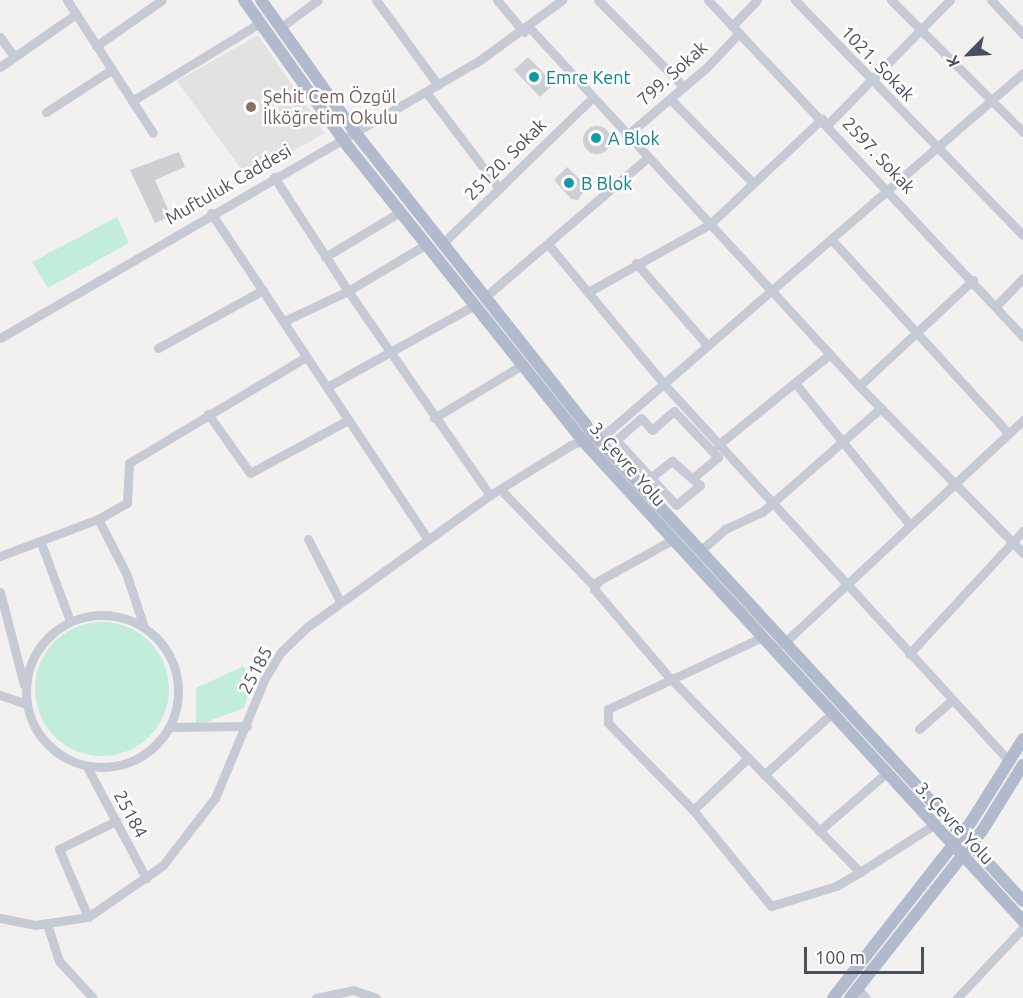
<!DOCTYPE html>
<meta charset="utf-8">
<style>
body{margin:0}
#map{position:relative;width:1023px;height:998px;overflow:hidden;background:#f3f1f0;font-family:Ubuntu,sans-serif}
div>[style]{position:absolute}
.education>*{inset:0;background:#e3e2e2}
.green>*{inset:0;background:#c2edda}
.round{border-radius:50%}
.building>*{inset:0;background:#cecfd4}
.minor>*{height:9px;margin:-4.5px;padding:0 4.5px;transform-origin:4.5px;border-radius:4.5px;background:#c5cad4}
.minor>.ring{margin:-4.5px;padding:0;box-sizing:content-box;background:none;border:9px solid #c5cad4;border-radius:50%}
.major>*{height:12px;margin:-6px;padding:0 6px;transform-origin:6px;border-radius:6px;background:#b2bbcd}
.dots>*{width:16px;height:16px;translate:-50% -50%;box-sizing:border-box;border:3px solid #fff;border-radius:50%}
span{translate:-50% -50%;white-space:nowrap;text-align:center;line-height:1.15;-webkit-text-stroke:5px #fff;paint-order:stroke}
.street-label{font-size:18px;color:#49505d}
.culture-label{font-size:18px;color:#0d838f}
.left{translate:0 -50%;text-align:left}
.education-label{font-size:18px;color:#785e54}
.north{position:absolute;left:939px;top:24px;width:60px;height:60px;-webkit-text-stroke:4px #fff;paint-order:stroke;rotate:246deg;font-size:16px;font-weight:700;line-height:24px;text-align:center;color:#49505d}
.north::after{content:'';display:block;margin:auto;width:21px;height:27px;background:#49505d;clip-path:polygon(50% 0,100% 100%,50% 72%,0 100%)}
.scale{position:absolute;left:804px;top:947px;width:120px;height:27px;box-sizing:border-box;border:3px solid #49505d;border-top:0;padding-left:8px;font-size:18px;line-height:21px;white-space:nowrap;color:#49505d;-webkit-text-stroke:4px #fff;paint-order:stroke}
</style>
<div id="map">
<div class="education">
<div style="clip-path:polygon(258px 35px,325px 133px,247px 177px,177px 81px)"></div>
</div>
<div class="green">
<div style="clip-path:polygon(117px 217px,129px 243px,48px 288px,32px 262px)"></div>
<div class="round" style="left:35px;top:622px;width:134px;height:134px"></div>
<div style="clip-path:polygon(244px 666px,251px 684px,244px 708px,196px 726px,196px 688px)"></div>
</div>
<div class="building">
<div style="clip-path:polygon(528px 57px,554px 84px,540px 97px,514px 70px)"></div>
<div class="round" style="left:583px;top:126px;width:28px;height:28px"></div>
<div style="clip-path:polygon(179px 152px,185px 167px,155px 180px,171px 216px,155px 223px,130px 170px)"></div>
<div style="clip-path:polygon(567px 167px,587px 186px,578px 200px,571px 199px,554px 180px)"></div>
</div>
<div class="minor">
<div style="left:67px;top:0;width:158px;rotate:57.1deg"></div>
<div style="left:376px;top:0;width:105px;rotate:53.9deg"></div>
<div style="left:497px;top:0;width:42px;rotate:49.8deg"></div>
<div style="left:598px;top:0;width:122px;rotate:45.3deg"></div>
<div style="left:708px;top:0;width:461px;rotate:46.9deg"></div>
<div style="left:795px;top:0;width:327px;rotate:45.9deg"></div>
<div style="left:891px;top:0;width:187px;rotate:45deg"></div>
<div style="left:991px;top:0;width:47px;rotate:46.7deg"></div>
<div style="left:732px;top:26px;width:36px;rotate:-46deg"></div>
<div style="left:529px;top:27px;width:488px;rotate:47.4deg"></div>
<div style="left:859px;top:386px;width:234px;rotate:45.5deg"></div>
<div style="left:280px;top:28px;width:47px;rotate:-36.4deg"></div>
<div style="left:0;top:37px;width:24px;rotate:54deg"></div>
<div style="left:96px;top:46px;width:80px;rotate:-34.9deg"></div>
<div style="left:0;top:67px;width:93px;rotate:-34.9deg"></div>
<div style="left:426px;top:92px;width:121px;rotate:52.8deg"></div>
<div style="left:670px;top:99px;width:118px;rotate:45.3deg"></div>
<div style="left:132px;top:101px;width:150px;rotate:-31.4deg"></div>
<div style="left:46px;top:112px;width:77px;rotate:-32.9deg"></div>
<div style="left:828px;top:124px;width:174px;rotate:-45.5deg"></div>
<div style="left:626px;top:136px;width:106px;rotate:-40.4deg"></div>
<div style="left:707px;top:67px;width:47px;rotate:-46.7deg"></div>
<div style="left:274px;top:177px;width:136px;rotate:57deg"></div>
<div style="left:348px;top:291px;width:90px;rotate:-30.9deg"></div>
<div style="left:211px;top:213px;width:392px;rotate:56.4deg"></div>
<div style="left:832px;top:240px;width:261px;rotate:47.6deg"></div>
<div style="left:442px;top:244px;width:211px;rotate:-44.2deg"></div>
<div style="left:548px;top:244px;width:180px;rotate:50.4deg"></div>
<div style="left:663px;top:383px;width:512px;rotate:47.53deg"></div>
<div style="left:325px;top:257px;width:87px;rotate:-31deg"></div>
<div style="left:636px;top:263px;width:108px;rotate:49.1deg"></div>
<div style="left:588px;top:292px;width:140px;rotate:-29.1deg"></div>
<div style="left:710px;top:224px;width:154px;rotate:-43.2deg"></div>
<div style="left:485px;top:297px;width:212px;rotate:-40.6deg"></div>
<div style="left:996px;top:306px;width:39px;rotate:-46deg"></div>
<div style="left:284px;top:321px;width:71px;rotate:-25.1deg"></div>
<div style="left:348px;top:291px;width:249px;rotate:55.2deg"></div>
<div style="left:0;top:338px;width:555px;rotate:-30.08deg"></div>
<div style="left:480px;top:60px;width:102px;rotate:-36.2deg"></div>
<div style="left:158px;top:348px;width:120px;rotate:-28.9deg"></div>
<div style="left:795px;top:383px;width:181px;rotate:51deg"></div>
<div style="left:859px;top:386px;width:156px;rotate:-42.9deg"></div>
<div style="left:327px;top:387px;width:167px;rotate:-29deg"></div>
<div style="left:208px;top:414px;width:72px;rotate:54.6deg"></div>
<div style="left:250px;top:473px;width:111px;rotate:-28.4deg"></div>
<div style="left:434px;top:418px;width:103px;rotate:-31.1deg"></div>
<div style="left:718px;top:445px;width:144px;rotate:-39.1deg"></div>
<div style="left:650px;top:478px;width:28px;rotate:-38deg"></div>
<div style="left:672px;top:461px;width:37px;rotate:41deg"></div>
<div style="left:700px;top:485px;width:31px;rotate:140deg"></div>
<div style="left:676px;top:505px;width:88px;rotate:-132.7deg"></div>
<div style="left:616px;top:440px;width:33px;rotate:-41deg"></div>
<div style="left:641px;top:418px;width:16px;rotate:47deg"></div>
<div style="left:652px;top:430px;width:29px;rotate:-41deg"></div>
<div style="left:674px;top:411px;width:64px;rotate:46.3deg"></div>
<div style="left:718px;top:457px;width:31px;rotate:140deg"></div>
<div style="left:500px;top:489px;width:135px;rotate:45.9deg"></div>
<div style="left:98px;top:519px;width:33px;rotate:-29deg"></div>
<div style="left:127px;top:503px;width:40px;rotate:-87.1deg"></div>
<div style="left:129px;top:463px;width:206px;rotate:-30.9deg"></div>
<div style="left:308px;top:539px;width:70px;rotate:62.7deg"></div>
<div style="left:672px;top:540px;width:85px;rotate:151deg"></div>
<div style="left:598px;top:581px;width:9px;rotate:117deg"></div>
<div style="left:594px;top:589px;width:116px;rotate:49.6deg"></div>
<div style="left:669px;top:677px;width:273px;rotate:45.6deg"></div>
<div style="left:860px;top:872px;width:85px;rotate:-32.6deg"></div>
<div style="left:41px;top:543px;width:83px;rotate:69.6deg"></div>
<div style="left:700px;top:551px;width:33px;rotate:-41deg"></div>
<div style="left:725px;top:529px;width:41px;rotate:-24.7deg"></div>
<div style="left:762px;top:512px;width:158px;rotate:-41.2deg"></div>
<div style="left:0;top:556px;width:105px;rotate:-20.7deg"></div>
<div style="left:98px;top:519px;width:61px;rotate:62.6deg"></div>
<div style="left:126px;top:573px;width:57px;rotate:71.6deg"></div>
<div style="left:0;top:592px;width:96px;rotate:75.5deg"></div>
<div class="ring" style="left:26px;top:615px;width:143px;height:143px"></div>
<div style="left:783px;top:644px;width:328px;rotate:-43deg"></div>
<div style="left:909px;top:654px;width:168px;rotate:-47.2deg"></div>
<div style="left:0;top:695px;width:28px;rotate:19deg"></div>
<div style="left:170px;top:727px;width:77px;rotate:-0.7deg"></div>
<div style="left:919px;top:729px;width:43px;rotate:-41.2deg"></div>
<div style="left:748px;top:758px;width:76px;rotate:136.6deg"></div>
<div style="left:693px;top:810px;width:124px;rotate:50.9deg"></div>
<div style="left:771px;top:906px;width:68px;rotate:-17.1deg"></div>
<div style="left:836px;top:886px;width:28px;rotate:-30deg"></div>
<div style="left:87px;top:767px;width:126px;rotate:62deg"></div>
<div style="left:764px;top:775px;width:89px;rotate:-42.3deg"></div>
<div style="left:693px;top:810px;width:122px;rotate:-134.3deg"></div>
<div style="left:608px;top:723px;width:14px;rotate:-90deg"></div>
<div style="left:608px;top:709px;width:168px;rotate:-25deg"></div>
<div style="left:819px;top:831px;width:87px;rotate:-40.8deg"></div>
<div style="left:88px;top:917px;width:74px;rotate:-113.1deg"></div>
<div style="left:59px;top:849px;width:64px;rotate:-26.2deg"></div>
<div style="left:0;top:918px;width:36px;rotate:11deg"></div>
<div style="left:35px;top:925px;width:54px;rotate:-8.6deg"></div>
<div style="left:88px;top:917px;width:91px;rotate:-34.7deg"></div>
<div style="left:163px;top:865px;width:85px;rotate:-52.2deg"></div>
<div style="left:215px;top:798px;width:128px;rotate:-67.4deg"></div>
<div style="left:264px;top:680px;width:33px;rotate:-59deg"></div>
<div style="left:281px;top:652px;width:36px;rotate:-44deg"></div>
<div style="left:307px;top:627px;width:226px;rotate:-35.8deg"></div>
<div style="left:490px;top:495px;width:95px;rotate:-31.7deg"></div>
<div style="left:571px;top:445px;width:40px;rotate:-20.2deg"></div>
<div style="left:609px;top:431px;width:547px;rotate:-40.85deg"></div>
<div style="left:47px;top:924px;width:39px;rotate:72deg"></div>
<div style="left:59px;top:961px;width:50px;rotate:47.4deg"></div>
<div style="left:857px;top:988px;width:13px;rotate:48deg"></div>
<div style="left:316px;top:998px;width:38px;rotate:-12deg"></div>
<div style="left:353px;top:990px;width:24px;rotate:19deg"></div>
<div style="left:957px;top:998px;width:96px;rotate:-46.7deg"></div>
</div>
<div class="major">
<div style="left:244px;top:0;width:183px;rotate:54.6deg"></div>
<div style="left:350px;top:149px;width:372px;rotate:51.4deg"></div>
<div style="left:582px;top:440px;width:653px;rotate:47.48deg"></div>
<div style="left:261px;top:0;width:161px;rotate:54.6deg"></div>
<div style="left:354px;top:131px;width:387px;rotate:51.7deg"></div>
<div style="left:594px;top:435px;width:633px;rotate:47.37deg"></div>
<div style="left:833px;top:998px;width:224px;rotate:-51.9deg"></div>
<div style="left:971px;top:822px;width:98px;rotate:-57.9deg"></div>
<div style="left:850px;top:998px;width:213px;rotate:-51.7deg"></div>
<div style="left:982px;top:831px;width:78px;rotate:-58.2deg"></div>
</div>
<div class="dots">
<div style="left:534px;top:77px;background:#0f9aa8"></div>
<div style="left:251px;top:107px;background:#8d6e63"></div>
<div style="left:596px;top:138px;background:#0f9aa8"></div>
<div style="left:569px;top:183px;background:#0f9aa8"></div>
</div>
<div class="street-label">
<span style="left:878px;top:63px;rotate:46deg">1021. Sokak</span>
<span style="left:672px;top:73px;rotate:-42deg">799. Sokak</span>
<span style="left:879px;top:155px;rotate:47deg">2597. Sokak</span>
<span style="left:505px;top:159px;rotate:-45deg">25120. Sokak</span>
<span style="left:228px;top:184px;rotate:-30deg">Muftuluk Caddesi</span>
<span style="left:628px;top:464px;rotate:49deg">3. Çevre Yolu</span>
<span style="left:255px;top:670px;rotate:-62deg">25185</span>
<span style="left:131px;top:814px;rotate:62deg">25184</span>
<span style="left:955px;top:823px;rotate:47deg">3. Çevre Yolu</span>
</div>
<div class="culture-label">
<span class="left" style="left:546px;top:77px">Emre Kent</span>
<span class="left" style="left:608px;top:138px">A Blok</span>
<span class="left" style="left:581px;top:183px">B Blok</span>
</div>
<div class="education-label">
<span class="left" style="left:263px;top:107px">Şehit Cem Özgül<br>İlköğretim Okulu</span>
</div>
<div class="north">K</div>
<div class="scale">100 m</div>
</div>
